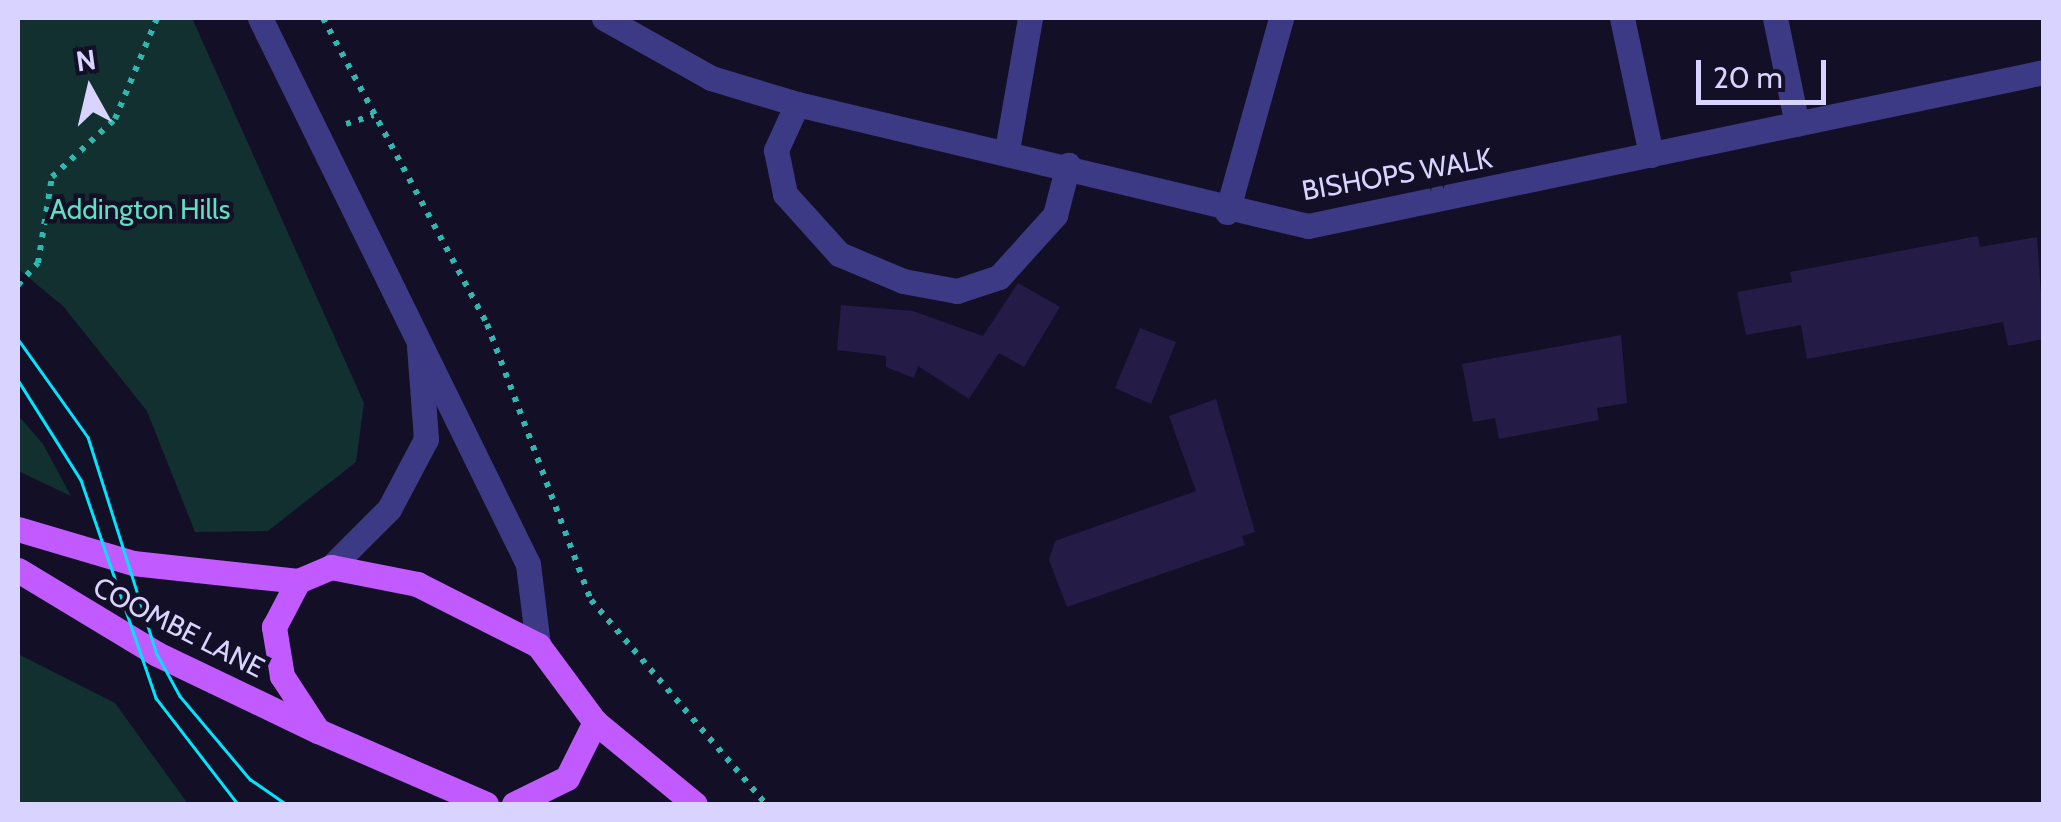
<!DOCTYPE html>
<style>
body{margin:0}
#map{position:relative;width:2061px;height:822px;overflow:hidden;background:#130f26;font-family:Cabin,sans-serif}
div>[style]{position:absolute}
.green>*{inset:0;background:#12302f}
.building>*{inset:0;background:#241b47}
.path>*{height:6px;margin-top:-3px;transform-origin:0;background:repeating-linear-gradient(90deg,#2fb8b0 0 5px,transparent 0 13px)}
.minor>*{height:25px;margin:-12.5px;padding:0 12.5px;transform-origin:12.5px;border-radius:12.5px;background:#3d3a85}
.major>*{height:25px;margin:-12.5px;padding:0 12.5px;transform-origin:12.5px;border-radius:12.5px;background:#c25bff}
.tram>*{height:2.5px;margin:-1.25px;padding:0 1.25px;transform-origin:1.25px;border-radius:1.25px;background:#00e5ff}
span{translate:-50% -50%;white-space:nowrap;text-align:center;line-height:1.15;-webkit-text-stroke:9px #130f26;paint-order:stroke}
.street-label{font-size:28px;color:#d9d4ff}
.park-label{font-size:28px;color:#5fe0c0}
.frame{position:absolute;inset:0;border:20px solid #d9d4ff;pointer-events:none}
.north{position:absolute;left:40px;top:40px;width:100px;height:100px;-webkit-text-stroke:8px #130f26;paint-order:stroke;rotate:352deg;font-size:28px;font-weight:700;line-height:40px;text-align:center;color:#d9d4ff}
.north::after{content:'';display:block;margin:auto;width:35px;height:45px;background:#d9d4ff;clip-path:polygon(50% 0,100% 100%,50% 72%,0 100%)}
.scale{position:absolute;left:1696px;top:60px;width:130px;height:45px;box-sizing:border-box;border:5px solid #d9d4ff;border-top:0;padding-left:12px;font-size:30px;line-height:35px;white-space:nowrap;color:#d9d4ff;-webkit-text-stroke:8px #130f26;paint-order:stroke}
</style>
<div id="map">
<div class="green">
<div style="clip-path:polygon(18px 18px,192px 18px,364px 403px,356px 462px,268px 531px,195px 532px,147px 411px,63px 306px,18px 269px)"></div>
<div style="clip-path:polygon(18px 415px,43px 444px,71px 496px,18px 471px)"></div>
<div style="clip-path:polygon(18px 654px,115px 703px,188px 804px,18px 804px)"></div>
</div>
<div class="building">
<div style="clip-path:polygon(1978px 236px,1980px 247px,2037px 237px,2044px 339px,2008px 346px,2003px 322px,1807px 359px,1801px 325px,1746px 335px,1737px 292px,1792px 282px,1790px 272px)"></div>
<div style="clip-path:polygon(1018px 283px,1060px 307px,1024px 367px,999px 353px,969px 399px,918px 366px,914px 378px,886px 367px,886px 356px,837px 350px,841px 305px,913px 311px,983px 336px)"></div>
<div style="clip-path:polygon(1140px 328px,1176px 342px,1151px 404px,1115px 388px)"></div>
<div style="clip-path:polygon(1621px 335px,1627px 403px,1597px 408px,1599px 420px,1499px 439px,1495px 418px,1473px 422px,1462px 364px)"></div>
<div style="clip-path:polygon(1216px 399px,1255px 532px,1242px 536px,1245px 545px,1067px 607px,1049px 560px,1055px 541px,1196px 491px,1169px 416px)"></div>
</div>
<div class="path">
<div style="left:323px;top:18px;width:347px;rotate:61.8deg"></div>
<div style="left:487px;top:324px;width:295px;rotate:69.4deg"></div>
<div style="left:591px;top:600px;width:269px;rotate:49.4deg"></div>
<div style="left:346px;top:124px;width:29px;rotate:-18deg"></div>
<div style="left:18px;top:285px;width:30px;rotate:-48deg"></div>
<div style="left:38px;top:263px;width:87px;rotate:-80.8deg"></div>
<div style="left:52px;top:177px;width:86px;rotate:-42.6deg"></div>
<div style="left:115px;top:119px;width:109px;rotate:-67.4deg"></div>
</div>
<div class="minor">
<div style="left:260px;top:18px;width:608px;rotate:63.86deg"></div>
<div style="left:528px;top:564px;width:82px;rotate:83deg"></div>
<div style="left:604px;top:18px;width:123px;rotate:29.3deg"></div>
<div style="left:711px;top:78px;width:90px;rotate:16.8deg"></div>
<div style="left:797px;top:104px;width:525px;rotate:13.43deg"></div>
<div style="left:1308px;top:226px;width:752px;rotate:-11.82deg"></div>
<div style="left:1622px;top:18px;width:140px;rotate:78deg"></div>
<div style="left:1775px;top:18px;width:108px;rotate:78.3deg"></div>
<div style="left:797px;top:104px;width:51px;rotate:114.5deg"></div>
<div style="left:776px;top:150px;width:45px;rotate:78.4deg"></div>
<div style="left:785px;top:194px;width:81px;rotate:48deg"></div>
<div style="left:839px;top:254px;width:69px;rotate:22.9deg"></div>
<div style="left:903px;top:281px;width:55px;rotate:10.5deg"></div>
<div style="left:957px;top:291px;width:44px;rotate:-18.4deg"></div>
<div style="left:999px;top:277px;width:84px;rotate:-47.9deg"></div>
<div style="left:1055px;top:215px;width:52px;rotate:-75.4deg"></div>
<div style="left:1007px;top:150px;width:134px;rotate:-80.1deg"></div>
<div style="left:1227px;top:212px;width:201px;rotate:-74.4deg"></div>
<div style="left:331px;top:567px;width:82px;rotate:-45deg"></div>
<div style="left:389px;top:509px;width:79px;rotate:-62.1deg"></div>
<div style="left:426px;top:439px;width:94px;rotate:-94.3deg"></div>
</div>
<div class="major">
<div style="left:18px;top:529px;width:120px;rotate:16.5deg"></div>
<div style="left:133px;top:563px;width:166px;rotate:6.2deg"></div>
<div style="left:18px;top:570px;width:162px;rotate:31.1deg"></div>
<div style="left:157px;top:654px;width:178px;rotate:25.6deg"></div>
<div style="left:486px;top:804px;width:183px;rotate:-156.5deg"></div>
<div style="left:318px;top:731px;width:66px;rotate:-123.2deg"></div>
<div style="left:282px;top:676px;width:50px;rotate:-99.3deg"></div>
<div style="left:274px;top:627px;width:52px;rotate:-62.4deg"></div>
<div style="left:298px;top:581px;width:36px;rotate:-23deg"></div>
<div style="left:331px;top:567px;width:88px;rotate:11.2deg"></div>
<div style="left:417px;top:584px;width:136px;rotate:26.8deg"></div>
<div style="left:538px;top:645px;width:96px;rotate:53.5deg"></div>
<div style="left:595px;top:722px;width:129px;rotate:39.4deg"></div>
<div style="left:514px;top:804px;width:59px;rotate:-26.1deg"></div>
<div style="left:567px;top:778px;width:63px;rotate:-63.4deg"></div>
</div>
<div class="tram">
<div style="left:18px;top:339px;width:120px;rotate:54.5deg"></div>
<div style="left:88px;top:437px;width:228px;rotate:72.4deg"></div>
<div style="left:157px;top:654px;width:48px;rotate:61.3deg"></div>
<div style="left:180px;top:696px;width:109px;rotate:49.9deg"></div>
<div style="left:250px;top:779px;width:44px;rotate:34.8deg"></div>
<div style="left:18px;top:380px;width:118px;rotate:57.8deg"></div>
<div style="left:81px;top:480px;width:231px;rotate:71deg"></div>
<div style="left:156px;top:698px;width:134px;rotate:52.3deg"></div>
</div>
<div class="street-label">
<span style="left:1397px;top:174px;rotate:-10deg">BISHOPS WALK</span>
<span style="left:179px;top:627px;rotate:27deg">COOMBE LANE</span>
</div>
<div class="park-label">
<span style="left:140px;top:209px">Addington Hills</span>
</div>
<div class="frame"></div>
<div class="north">N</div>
<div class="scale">20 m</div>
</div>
